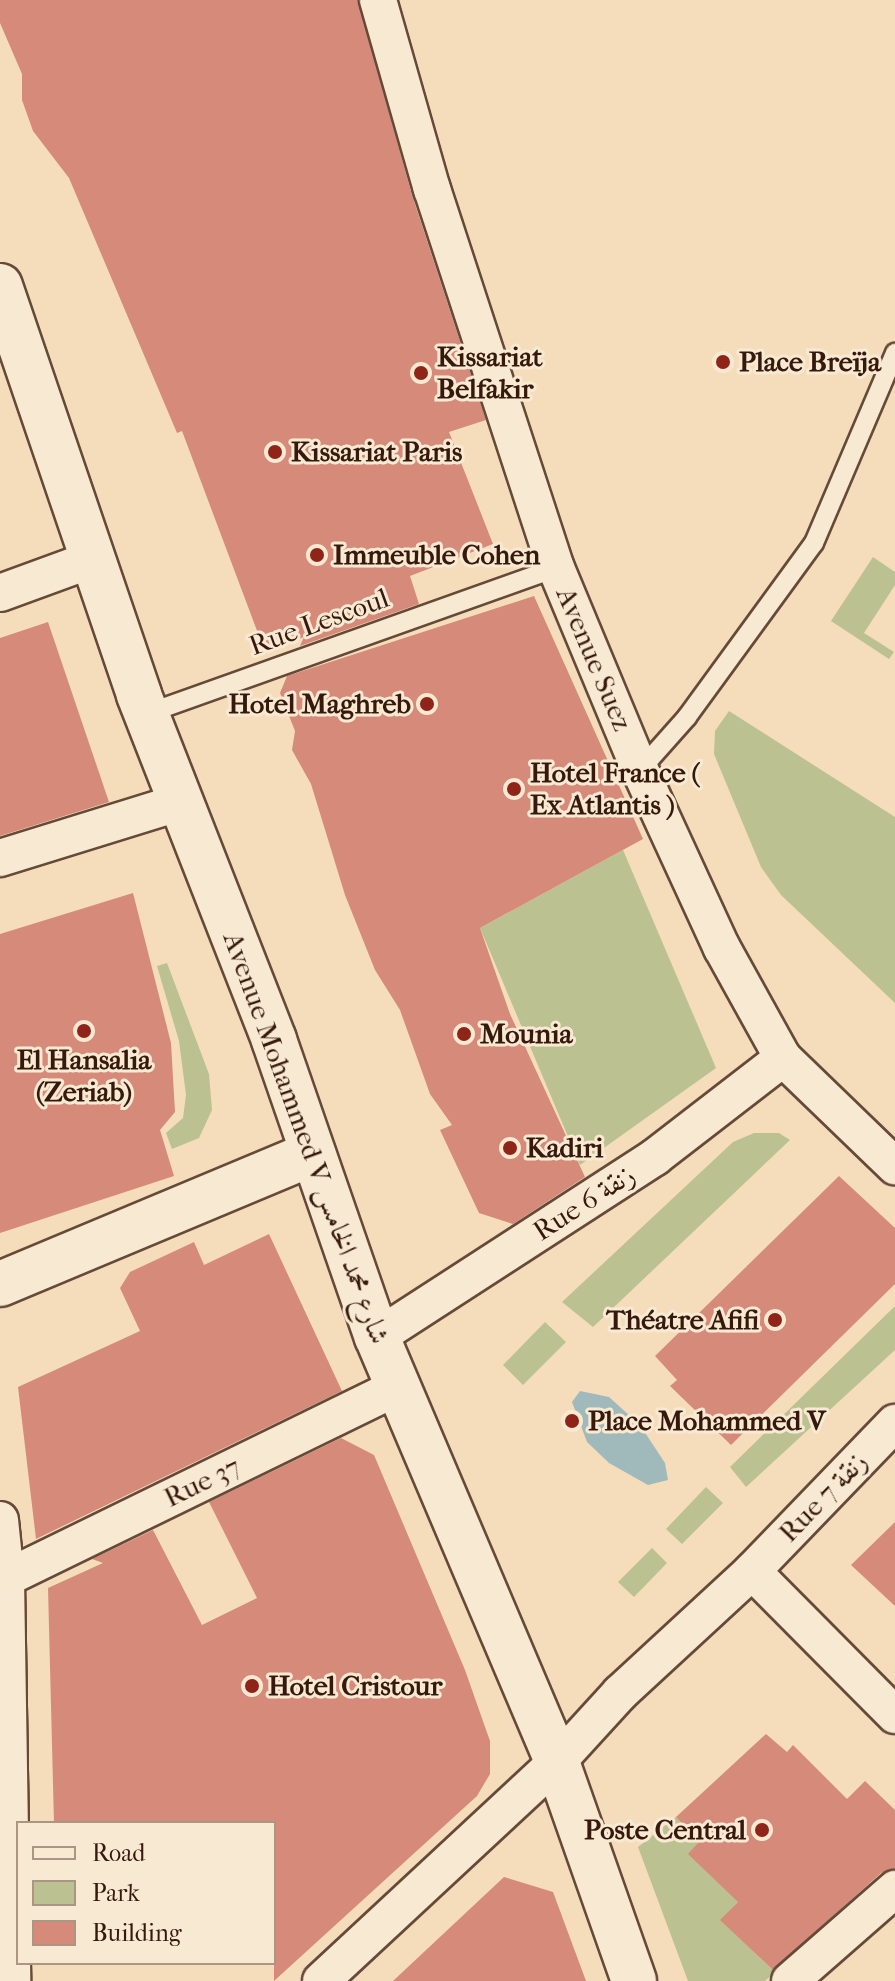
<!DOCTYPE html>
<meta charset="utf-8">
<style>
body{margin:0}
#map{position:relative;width:895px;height:1981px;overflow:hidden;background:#f5ddbc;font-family:"IM FELL French Canon",Amiri,serif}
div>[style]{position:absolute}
.green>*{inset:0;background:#bbc191}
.water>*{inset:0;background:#a0b9bb}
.building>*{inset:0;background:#d58a7a}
.roads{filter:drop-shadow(2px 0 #664a38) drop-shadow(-2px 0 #664a38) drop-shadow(0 2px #664a38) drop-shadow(0 -2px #664a38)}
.lane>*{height:18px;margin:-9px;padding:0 9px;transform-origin:9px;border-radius:9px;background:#f8e9d3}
.street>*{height:36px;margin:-18px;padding:0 18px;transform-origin:18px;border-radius:18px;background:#f8e9d3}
.secondary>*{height:44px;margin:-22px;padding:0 22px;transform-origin:22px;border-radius:22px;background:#f8e9d3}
.dots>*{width:22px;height:22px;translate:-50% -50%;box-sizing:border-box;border:4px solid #f8e9d3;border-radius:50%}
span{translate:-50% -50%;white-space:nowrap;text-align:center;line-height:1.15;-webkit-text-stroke:6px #f8e9d3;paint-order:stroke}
.poi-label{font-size:28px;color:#36190c;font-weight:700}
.left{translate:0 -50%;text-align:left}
.right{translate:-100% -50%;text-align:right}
.street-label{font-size:28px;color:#36190c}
.legend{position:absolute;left:16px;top:1821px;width:260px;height:144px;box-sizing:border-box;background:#f8e9d3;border:2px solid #aa9683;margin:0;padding:10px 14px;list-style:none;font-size:24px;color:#36190c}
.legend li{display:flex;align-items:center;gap:16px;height:40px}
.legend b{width:40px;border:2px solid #aa9683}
</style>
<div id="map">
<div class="green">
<div style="clip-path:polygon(873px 557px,895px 572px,895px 585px,864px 633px,894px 652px,889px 659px,831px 621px)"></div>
<div style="clip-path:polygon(729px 711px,895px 817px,895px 1003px,781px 895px,761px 867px,714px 754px,715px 731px)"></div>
<div style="clip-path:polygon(623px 850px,716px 1068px,580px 1165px,480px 928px)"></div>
<div style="clip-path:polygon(167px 963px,209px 1074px,212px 1110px,199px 1138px,172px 1149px,166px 1133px,183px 1118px,186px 1095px,179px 1041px,157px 966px)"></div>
<div style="clip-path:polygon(754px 1133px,779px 1133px,790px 1140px,593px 1327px,562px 1302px,733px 1142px)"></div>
<div style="clip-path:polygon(895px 1306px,895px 1350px,746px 1487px,730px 1467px)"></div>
<div style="clip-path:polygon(545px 1322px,566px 1342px,523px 1385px,503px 1365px)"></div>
<div style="clip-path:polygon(706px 1487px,723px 1503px,682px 1544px,666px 1529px)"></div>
<div style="clip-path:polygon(652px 1548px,667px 1563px,634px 1597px,618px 1582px)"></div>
<div style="clip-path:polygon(676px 1817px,699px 1842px,738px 1902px,721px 1920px,775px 1972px,765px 1981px,688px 1981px,638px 1847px)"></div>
</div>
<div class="water">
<div style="clip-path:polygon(580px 1391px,609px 1397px,640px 1425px,665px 1463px,668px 1480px,648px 1485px,609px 1463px,587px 1442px,572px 1402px)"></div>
</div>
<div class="building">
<div style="clip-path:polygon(0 0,358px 0,412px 195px,486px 420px,449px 432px,493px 544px,410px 576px,419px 604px,300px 646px,304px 637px,265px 652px,182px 431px,177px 433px,69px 178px,33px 131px,22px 100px,22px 74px,0 23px)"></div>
<div style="clip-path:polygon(534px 596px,643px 839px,480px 928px,510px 1014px,585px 1177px,513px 1224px,479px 1213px,440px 1130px,452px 1125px,430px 1094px,400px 1010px,375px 970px,345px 895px,311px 784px,292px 750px,295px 731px,280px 693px,287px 676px)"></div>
<div style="clip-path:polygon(48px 622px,109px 802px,0 836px,0 638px)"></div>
<div style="clip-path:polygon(133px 893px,171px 1043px,175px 1112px,160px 1130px,174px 1176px,0 1233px,0 934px)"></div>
<div style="clip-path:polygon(839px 1176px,895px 1228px,895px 1284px,731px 1445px,670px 1386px,677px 1380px,655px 1356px)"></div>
<div style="clip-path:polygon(269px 1234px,342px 1391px,36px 1539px,18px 1387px,140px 1331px,120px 1288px,130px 1272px,194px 1242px,204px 1265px)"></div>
<div style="clip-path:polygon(341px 1438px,374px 1455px,465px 1670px,490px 1741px,490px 1774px,477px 1796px,274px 1981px,274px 1823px,54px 1823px,48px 1588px,103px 1563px,92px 1559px,153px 1530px,202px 1625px,257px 1598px,209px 1502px)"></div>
<div style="clip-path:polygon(895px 1522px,895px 1606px,851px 1565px)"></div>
<div style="clip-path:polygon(766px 1734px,787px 1752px,793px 1745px,847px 1799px,865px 1781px,895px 1810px,895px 1869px,881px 1873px,773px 1970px,720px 1920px,738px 1902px,688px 1854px,699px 1842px,676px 1817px)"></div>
<div style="clip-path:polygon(504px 1877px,553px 1892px,586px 1981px,393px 1981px)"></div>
</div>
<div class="roads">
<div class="lane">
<div style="left:146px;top:714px;width:435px;rotate:-19.6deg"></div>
<div style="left:640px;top:770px;width:71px;rotate:-48.4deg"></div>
<div style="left:687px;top:717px;width:215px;rotate:-53.9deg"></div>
<div style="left:814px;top:543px;width:207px;rotate:-66.9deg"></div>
</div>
<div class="street">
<div style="left:378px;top:0;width:197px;rotate:74.1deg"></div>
<div style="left:432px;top:189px;width:399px;rotate:71.9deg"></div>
<div style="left:556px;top:568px;width:219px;rotate:67.4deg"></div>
<div style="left:640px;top:770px;width:196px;rotate:65.3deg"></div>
<div style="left:722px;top:948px;width:126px;rotate:61deg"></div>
<div style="left:783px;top:1058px;width:156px;rotate:44deg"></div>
<div style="left:0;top:593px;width:99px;rotate:-20.1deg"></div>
<div style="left:0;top:858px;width:189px;rotate:-17.2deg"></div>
<div style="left:377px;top:1337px;width:331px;rotate:-32.9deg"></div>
<div style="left:655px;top:1157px;width:162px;rotate:-37.7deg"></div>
<div style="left:0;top:1520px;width:58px;rotate:84.1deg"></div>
<div style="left:6px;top:1578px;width:403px;rotate:89.1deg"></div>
<div style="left:752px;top:1571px;width:203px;rotate:45.2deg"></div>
<div style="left:6px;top:1578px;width:436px;rotate:-26deg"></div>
<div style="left:321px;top:1981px;width:322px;rotate:-42.9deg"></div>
<div style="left:557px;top:1762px;width:93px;rotate:-47.6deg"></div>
<div style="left:620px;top:1693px;width:180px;rotate:-42.7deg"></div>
<div style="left:752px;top:1571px;width:206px;rotate:-46deg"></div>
<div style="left:790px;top:1981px;width:140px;rotate:-41.2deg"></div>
</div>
<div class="secondary">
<div style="left:0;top:286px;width:432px;rotate:71.2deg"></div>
<div style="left:139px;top:695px;width:370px;rotate:68.6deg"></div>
<div style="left:274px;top:1040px;width:314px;rotate:70.9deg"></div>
<div style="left:377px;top:1337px;width:462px;rotate:67deg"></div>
<div style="left:557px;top:1762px;width:232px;rotate:70.6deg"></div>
<div style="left:0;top:1284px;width:339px;rotate:-22.7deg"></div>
</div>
</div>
<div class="dots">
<div style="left:723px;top:362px;background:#8f2418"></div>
<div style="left:421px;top:373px;background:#8f2418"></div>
<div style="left:275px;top:452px;background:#8f2418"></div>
<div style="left:317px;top:555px;background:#8f2418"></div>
<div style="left:427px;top:704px;background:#8f2418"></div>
<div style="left:514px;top:789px;background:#8f2418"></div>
<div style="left:84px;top:1031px;background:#8f2418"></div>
<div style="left:464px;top:1034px;background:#8f2418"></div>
<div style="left:510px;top:1148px;background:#8f2418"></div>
<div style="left:775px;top:1320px;background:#8f2418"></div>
<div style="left:572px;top:1421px;background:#8f2418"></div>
<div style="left:252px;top:1686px;background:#8f2418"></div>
<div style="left:762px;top:1830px;background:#8f2418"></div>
</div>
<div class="poi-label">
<span class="left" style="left:437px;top:373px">Kissariat<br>Belfakir</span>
<span class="left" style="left:739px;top:362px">Place Breïja</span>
<span class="left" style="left:291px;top:452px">Kissariat Paris</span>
<span class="left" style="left:333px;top:555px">Immeuble Cohen</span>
<span class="right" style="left:411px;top:704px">Hotel Maghreb</span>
<span class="left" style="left:530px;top:789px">Hotel France (<br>Ex Atlantis )</span>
<span class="left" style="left:480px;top:1034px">Mounia</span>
<span style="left:84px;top:1076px">El Hansalia<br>(Zeriab)</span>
<span class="left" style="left:526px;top:1148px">Kadiri</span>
<span class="right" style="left:759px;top:1320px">Théatre Afifi</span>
<span class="left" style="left:588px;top:1421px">Place Mohammed V</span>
<span class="left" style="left:268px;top:1686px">Hotel Cristour</span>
<span class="right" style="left:746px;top:1830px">Poste Central</span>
</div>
<div class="street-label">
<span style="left:319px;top:622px;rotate:-20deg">Rue Lescoul</span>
<span style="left:594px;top:659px;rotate:67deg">Avenue Suez</span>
<span style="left:306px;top:1138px;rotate:70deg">Avenue Mohammed V شارع محمد الخامس</span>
<span style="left:584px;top:1203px;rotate:-33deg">Rue 6 زنقة</span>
<span style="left:202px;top:1482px;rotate:-26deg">Rue 37</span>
<span style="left:823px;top:1497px;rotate:-46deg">Rue 7 زنقة</span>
</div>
<ul class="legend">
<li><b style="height:10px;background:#f8e9d3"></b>Road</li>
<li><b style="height:22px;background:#bbc191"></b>Park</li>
<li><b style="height:22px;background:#d58a7a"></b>Building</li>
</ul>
</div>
